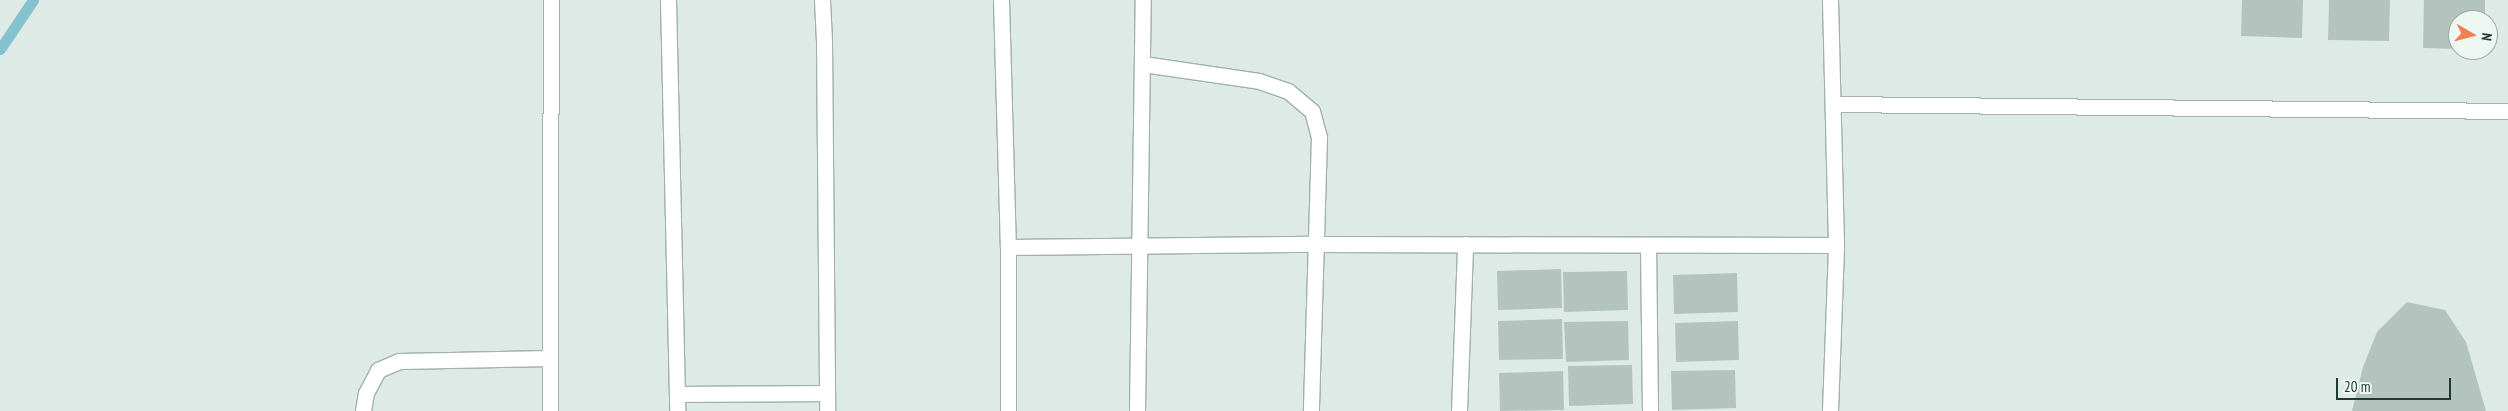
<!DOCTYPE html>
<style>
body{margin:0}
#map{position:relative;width:2508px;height:411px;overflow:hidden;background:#deeae5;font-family:"PT Sans Narrow",sans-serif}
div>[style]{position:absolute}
.stream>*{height:11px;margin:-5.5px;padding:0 5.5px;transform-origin:5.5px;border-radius:5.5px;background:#85c2d0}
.building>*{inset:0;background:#b3c4be}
.roads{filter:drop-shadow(1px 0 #a1b1ac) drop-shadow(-1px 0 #a1b1ac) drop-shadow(0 1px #a1b1ac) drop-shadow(0 -1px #a1b1ac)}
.street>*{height:15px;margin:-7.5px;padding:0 7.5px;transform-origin:7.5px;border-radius:7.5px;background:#fff}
.secondary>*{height:15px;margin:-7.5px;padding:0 7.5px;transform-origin:7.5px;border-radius:7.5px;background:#fff}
span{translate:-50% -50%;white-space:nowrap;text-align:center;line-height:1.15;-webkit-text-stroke:5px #eef6f2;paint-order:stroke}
.north{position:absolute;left:2448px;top:10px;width:50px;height:50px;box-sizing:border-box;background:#eef6f2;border:1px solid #9baaa6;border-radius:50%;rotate:98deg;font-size:14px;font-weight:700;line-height:20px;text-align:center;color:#1f3933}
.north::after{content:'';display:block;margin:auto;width:18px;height:22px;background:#f28053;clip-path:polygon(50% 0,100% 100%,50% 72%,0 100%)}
.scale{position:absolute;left:2336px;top:378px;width:115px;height:22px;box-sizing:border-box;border:2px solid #1f3933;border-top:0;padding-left:6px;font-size:15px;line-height:18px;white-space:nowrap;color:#1f3933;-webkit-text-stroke:4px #eef6f2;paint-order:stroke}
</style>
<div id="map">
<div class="stream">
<div style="left:0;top:49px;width:59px;rotate:-56deg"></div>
</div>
<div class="building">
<div style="clip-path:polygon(2242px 0,2303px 0,2302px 38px,2241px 36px)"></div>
<div style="clip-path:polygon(2329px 0,2390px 0,2389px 41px,2328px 40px)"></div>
<div style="clip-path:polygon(2424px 0,2485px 0,2485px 20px,2458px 20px,2458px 49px,2423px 48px)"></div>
<div style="clip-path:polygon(1561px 269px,1562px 308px,1498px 310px,1497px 271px)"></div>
<div style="clip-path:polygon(1627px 271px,1628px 310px,1564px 312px,1563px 272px)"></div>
<div style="clip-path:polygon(1737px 273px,1738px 312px,1674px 314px,1673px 275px)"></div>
<div style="clip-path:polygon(2407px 302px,2445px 310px,2466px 342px,2486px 411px,2352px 411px,2363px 367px,2377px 332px)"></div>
<div style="clip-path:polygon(1562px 319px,1563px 359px,1499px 360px,1498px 321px)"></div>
<div style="clip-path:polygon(1628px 321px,1629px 360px,1566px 362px,1564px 322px)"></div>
<div style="clip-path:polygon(1738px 321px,1739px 360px,1676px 362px,1675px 323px)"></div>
<div style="clip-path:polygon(1632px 365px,1633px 404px,1569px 406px,1568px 366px)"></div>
<div style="clip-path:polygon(1735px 370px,1736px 408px,1672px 410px,1671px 371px)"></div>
<div style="clip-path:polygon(1563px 371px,1564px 410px,1500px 411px,1499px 373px)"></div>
</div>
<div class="roads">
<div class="street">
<div style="left:668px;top:0;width:411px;rotate:88.7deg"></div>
<div style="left:822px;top:0;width:41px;rotate:87.2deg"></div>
<div style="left:824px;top:41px;width:370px;rotate:89.5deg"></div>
<div style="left:1001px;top:0;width:247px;rotate:88.4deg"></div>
<div style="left:1143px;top:64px;width:117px;rotate:8.3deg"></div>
<div style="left:1259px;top:81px;width:31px;rotate:19deg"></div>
<div style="left:1288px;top:91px;width:31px;rotate:40deg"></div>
<div style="left:1312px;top:111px;width:27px;rotate:75deg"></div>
<div style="left:1319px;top:137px;width:274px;rotate:91.7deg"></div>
<div style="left:1833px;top:104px;width:675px;rotate:0.59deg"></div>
<div style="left:1648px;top:245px;width:166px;rotate:89.3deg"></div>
<div style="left:677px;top:394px;width:150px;rotate:-0.4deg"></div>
<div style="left:363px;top:411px;width:18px;rotate:-81deg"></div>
<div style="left:366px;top:393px;width:26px;rotate:-62deg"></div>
<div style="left:378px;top:370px;width:23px;rotate:-23deg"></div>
<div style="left:399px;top:361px;width:151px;rotate:-1.1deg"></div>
<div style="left:550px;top:411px;width:411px;rotate:-89.9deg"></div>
<div style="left:1008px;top:411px;width:164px;rotate:-90deg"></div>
<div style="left:1008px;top:247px;width:307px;rotate:-0.6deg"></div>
<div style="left:1315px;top:244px;width:521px;rotate:0.11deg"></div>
<div style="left:1137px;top:411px;width:411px;rotate:-89.2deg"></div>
<div style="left:1459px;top:411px;width:167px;rotate:-87.9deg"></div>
</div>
<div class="secondary">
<div style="left:1830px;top:411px;width:166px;rotate:-87.9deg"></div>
<div style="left:1836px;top:245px;width:245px;rotate:-91.4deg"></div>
</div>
</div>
<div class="north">N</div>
<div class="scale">20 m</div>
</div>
